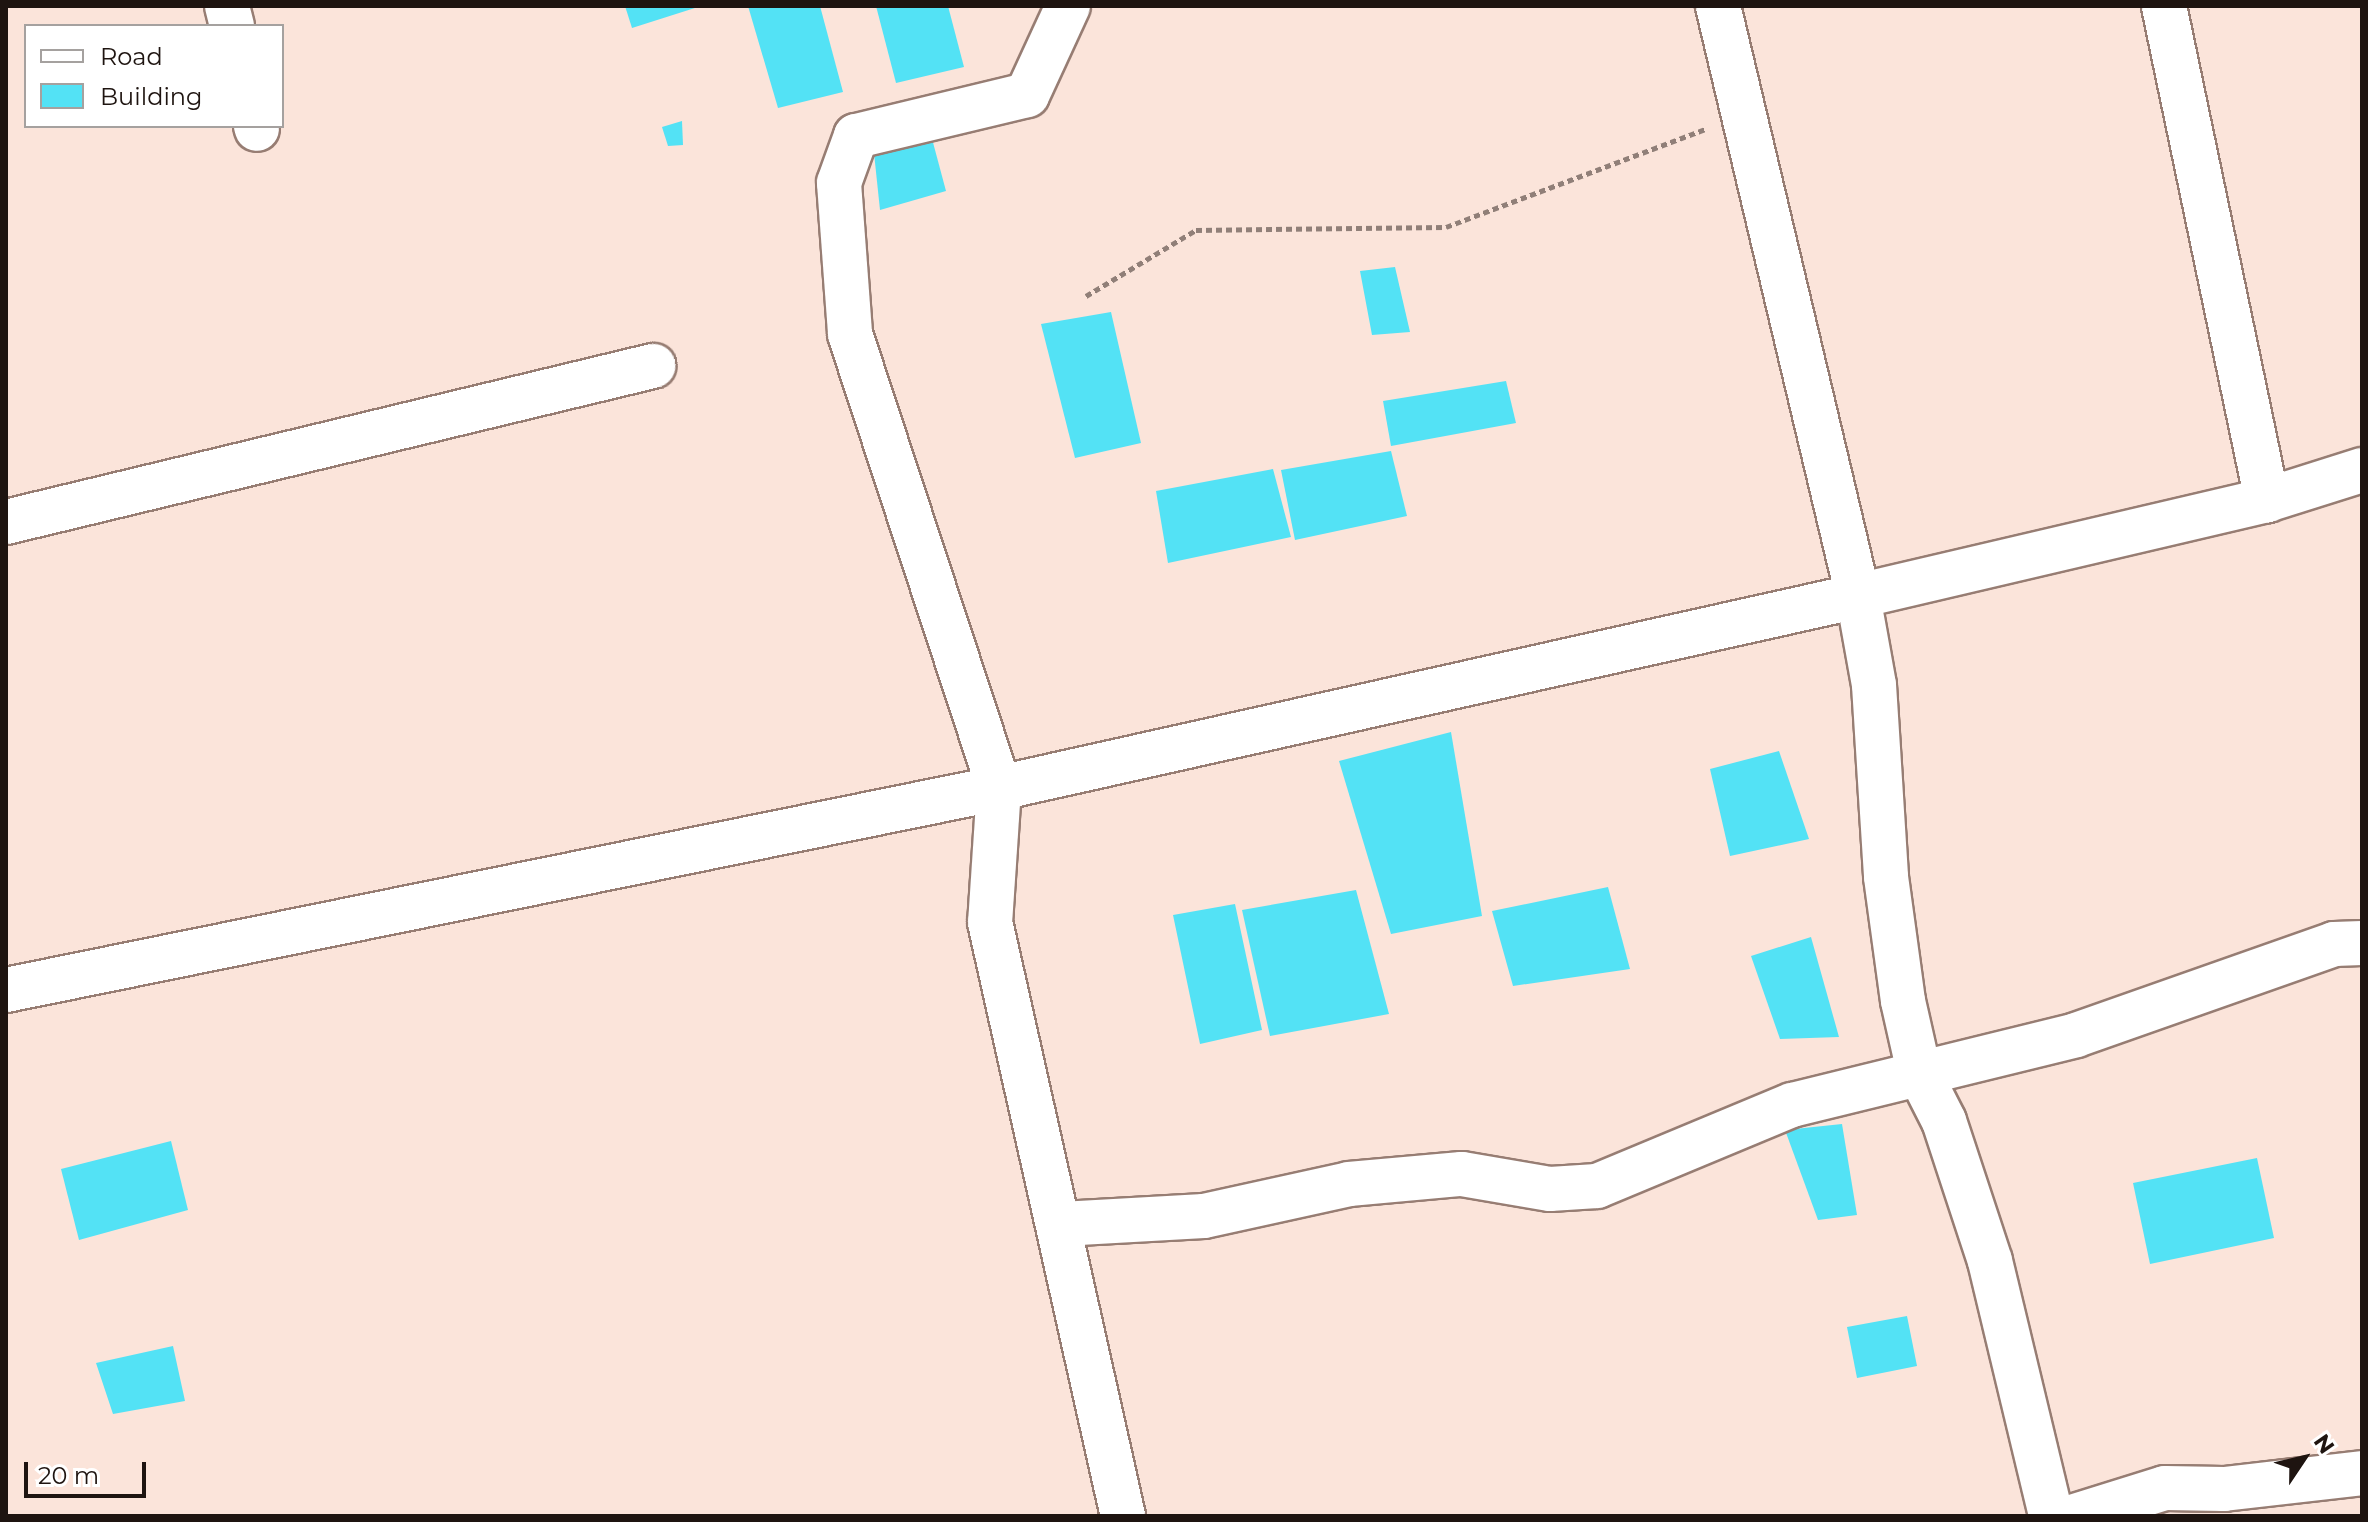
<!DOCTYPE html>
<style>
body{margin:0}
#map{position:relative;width:2368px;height:1522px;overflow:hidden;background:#fbe4da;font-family:Montserrat,sans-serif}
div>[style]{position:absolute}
.building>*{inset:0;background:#53e2f5}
.path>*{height:5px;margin-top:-2.5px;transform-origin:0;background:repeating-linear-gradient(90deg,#907f78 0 6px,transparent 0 10px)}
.roads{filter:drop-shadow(2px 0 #977d73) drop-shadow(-2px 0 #977d73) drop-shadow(0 2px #977d73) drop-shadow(0 -2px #977d73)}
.minor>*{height:44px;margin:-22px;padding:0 22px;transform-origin:22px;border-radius:22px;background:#fff}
span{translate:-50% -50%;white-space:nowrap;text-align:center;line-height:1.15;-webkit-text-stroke:6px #fff;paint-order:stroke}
.frame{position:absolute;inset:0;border:8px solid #1e1410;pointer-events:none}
.legend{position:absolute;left:24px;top:24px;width:260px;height:104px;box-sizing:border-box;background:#fff;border:2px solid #a5a19f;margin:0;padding:10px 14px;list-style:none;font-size:24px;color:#1e1410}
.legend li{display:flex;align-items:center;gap:16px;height:40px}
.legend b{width:40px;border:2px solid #a5a19f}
.north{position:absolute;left:2264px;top:1418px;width:80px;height:80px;-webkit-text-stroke:6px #fff;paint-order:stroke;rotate:55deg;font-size:22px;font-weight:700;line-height:32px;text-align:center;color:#1e1410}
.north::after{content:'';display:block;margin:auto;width:28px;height:36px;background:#1e1410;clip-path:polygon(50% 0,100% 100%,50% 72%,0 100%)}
.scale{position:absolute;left:24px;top:1462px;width:122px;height:36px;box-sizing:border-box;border:4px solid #1e1410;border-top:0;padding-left:10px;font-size:24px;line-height:28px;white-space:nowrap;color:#1e1410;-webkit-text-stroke:6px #fff;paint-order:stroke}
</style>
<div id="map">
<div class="building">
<div style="clip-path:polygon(625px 6px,697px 6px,698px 7px,632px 28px)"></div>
<div style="clip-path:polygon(748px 6px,820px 6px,843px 92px,778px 108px)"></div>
<div style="clip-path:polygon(876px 6px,948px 6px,964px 67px,896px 83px)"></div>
<div style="clip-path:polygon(682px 121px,683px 145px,668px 146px,662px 127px)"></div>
<div style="clip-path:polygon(931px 135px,946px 191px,880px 210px,874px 153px)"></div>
<div style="clip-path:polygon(1395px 267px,1410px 332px,1372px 335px,1360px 271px)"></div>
<div style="clip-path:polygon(1111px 312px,1141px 443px,1075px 458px,1041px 324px)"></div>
<div style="clip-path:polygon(1506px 381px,1516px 423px,1391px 446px,1383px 401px)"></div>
<div style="clip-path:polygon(1391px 451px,1407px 516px,1295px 540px,1281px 470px)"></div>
<div style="clip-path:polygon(1273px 469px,1291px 537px,1168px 563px,1156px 491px)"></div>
<div style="clip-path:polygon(1451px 732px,1482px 916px,1391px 934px,1339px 761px)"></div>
<div style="clip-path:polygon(1779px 751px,1809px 839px,1730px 856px,1710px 769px)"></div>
<div style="clip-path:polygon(1608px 887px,1630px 969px,1513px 986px,1492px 911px)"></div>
<div style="clip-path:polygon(1356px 890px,1389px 1014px,1270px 1036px,1242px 910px)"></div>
<div style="clip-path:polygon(1235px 904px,1262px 1030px,1200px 1044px,1173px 915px)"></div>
<div style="clip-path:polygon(1811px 937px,1839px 1037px,1780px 1039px,1751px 956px)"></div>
<div style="clip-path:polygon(1842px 1124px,1857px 1215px,1818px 1220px,1785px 1130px)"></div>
<div style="clip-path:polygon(171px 1141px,188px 1210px,79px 1240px,61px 1169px)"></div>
<div style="clip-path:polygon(2257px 1158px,2274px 1238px,2150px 1264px,2133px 1183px)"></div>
<div style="clip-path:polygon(1907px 1316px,1917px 1366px,1857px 1378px,1847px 1327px)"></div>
<div style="clip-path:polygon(173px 1346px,185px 1401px,113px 1414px,96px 1363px)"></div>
</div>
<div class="path">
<div style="left:1086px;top:296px;width:128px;rotate:-31deg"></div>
<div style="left:1196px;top:230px;width:250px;rotate:-0.7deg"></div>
<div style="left:1446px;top:227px;width:277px;rotate:-20.7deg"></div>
</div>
<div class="roads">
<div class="minor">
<div style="left:227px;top:6px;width:21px;rotate:76deg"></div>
<div style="left:1068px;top:6px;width:98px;rotate:114.7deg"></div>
<div style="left:1027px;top:95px;width:176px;rotate:166.5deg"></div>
<div style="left:856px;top:136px;width:50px;rotate:109.9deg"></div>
<div style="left:839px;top:183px;width:151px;rotate:85.8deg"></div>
<div style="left:850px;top:334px;width:478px;rotate:71.8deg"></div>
<div style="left:999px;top:788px;width:134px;rotate:93.8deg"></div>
<div style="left:990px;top:922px;width:609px;rotate:77.38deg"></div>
<div style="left:1718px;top:6px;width:606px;rotate:76.65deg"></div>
<div style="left:1858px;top:596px;width:90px;rotate:79.8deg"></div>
<div style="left:1874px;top:685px;width:192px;rotate:86.4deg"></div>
<div style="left:1886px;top:877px;width:125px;rotate:82.2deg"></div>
<div style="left:1903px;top:1001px;width:73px;rotate:77.3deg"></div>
<div style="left:1919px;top:1072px;width:55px;rotate:63deg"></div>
<div style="left:1944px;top:1121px;width:147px;rotate:71.8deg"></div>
<div style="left:1990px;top:1261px;width:262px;rotate:76.5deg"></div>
<div style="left:2164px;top:6px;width:505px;rotate:78.22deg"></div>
<div style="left:256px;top:126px;width:3px;rotate:72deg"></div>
<div style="left:6px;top:522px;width:666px;rotate:-13.56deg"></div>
<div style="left:6px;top:990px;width:1013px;rotate:-11.5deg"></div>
<div style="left:999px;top:788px;width:880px;rotate:-12.6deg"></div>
<div style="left:1858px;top:596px;width:420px;rotate:-13.2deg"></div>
<div style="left:2267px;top:500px;width:100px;rotate:-17.5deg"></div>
<div style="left:1061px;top:1224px;width:143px;rotate:-3.2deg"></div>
<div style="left:1204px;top:1216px;width:148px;rotate:-12.4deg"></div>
<div style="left:1349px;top:1184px;width:113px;rotate:-5.1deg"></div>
<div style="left:1462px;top:1174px;width:89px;rotate:9.7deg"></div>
<div style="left:1550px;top:1189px;width:47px;rotate:-3.7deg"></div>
<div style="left:1597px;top:1186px;width:211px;rotate:-22.6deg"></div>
<div style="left:1792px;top:1105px;width:292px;rotate:-13.8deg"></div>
<div style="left:2076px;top:1035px;width:274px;rotate:-19.4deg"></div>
<div style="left:2334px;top:944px;width:28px;rotate:-2deg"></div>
<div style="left:2075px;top:1516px;width:94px;rotate:-17.3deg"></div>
<div style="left:2165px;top:1488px;width:59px;rotate:1deg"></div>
<div style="left:2224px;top:1489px;width:139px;rotate:-6.6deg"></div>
</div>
</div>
<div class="frame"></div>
<ul class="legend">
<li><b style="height:10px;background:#fff"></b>Road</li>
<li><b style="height:22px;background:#53e2f5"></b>Building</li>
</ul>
<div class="north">N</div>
<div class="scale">20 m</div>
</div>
